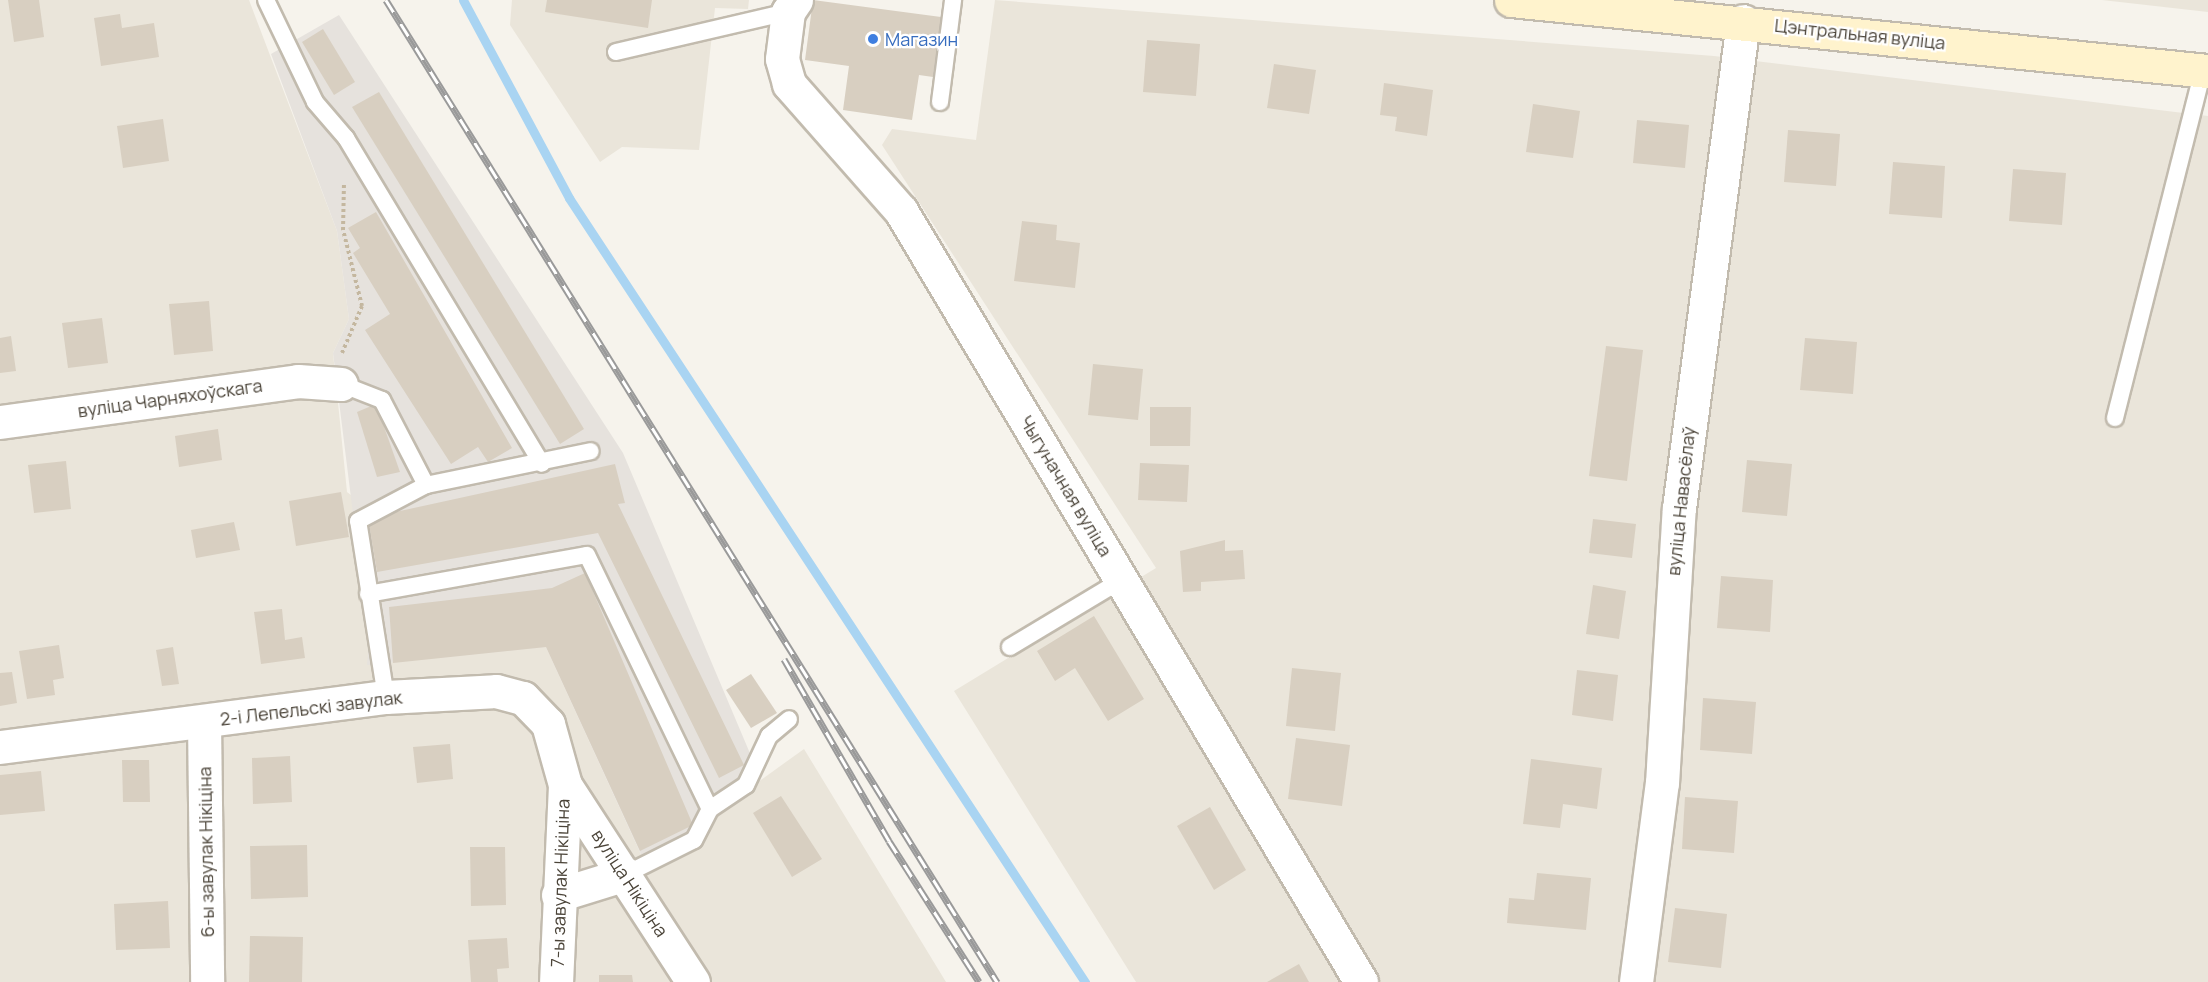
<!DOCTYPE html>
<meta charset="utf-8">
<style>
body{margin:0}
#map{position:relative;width:2208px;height:982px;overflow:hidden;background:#f6f3ec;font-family:Manrope,sans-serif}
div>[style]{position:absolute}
.residential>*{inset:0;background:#eae5da}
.industrial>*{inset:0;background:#e6e2dd}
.stream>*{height:9px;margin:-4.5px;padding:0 4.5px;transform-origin:4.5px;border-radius:4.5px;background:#a9d4f2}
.building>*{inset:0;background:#d8cfc1}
.path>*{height:4px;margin-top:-2px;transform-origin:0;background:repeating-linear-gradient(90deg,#c4b79f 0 3px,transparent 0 6px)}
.roads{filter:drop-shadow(2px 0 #c2bbae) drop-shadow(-2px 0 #c2bbae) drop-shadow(0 2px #c2bbae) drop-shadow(0 -2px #c2bbae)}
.lane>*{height:16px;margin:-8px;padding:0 8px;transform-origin:8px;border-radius:8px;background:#fff}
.street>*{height:33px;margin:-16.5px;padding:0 16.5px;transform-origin:16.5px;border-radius:16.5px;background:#fff}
.secondary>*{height:33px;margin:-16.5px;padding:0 16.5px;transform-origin:16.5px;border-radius:16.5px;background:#fff3cd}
.rail>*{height:7px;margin-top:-3.5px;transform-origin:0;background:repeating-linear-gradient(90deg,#fff 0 14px,#9a9a9a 0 28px);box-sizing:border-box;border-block:2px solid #9a9a9a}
.dots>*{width:16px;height:16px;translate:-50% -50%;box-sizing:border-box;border:3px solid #fff;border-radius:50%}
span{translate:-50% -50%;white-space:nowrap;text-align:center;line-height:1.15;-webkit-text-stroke:4.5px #fff;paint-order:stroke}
.street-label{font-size:18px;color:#4b4439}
.shop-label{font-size:18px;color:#366cbe}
.left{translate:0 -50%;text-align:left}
</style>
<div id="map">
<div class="residential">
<div style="clip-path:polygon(0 0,249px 0,337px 231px,349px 319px,333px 353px,347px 492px,546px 647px,650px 874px,719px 810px,804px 749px,946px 982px,0 982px)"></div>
<div style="clip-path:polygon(512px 0,749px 0,748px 9px,715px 8px,699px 150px,622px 147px,600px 162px,510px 25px)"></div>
<div style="clip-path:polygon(995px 0,1714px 56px,2208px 116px,2208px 982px,1136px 982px,954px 691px,1156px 568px,882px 145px,892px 129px,976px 140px)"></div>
<div style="clip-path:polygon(2102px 0,2208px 0,2208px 12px)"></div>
</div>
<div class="industrial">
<div style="clip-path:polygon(339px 15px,623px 453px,760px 777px,719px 810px,699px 844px,650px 874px,546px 647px,367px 665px,369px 643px,333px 353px,349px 319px,337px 231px,271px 54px)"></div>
</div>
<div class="stream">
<div style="left:463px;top:0;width:225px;rotate:61.8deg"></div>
<div style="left:569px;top:198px;width:939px;rotate:56.65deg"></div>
</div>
<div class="building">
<div style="clip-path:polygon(8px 0,39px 0,44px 37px,14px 42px)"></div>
<div style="clip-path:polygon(547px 0,652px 0,648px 28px,545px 12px)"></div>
<div style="clip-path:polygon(813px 0,941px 17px,933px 77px,919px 75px,912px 120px,843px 110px,849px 66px,805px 60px)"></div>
<div style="clip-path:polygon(120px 14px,122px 28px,154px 23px,159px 57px,101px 66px,94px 18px)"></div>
<div style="clip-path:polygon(323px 29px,355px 82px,334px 95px,302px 42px)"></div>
<div style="clip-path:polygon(1147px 40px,1200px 44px,1196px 96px,1143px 92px)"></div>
<div style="clip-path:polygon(1274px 64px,1316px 70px,1309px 114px,1267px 108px)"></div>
<div style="clip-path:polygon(1384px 83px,1433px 90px,1427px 136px,1395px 131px,1397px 117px,1380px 115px)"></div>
<div style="clip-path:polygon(379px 92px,584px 429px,560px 444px,352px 107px)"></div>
<div style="clip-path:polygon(1533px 104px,1580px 111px,1573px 158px,1526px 152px)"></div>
<div style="clip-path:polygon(163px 119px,169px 161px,123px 168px,117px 126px)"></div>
<div style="clip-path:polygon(1637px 120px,1689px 125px,1685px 168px,1633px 163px)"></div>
<div style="clip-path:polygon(1788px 130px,1840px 134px,1836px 186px,1784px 182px)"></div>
<div style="clip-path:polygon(1893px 162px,1945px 166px,1942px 218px,1889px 214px)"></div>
<div style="clip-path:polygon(2013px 169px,2066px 173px,2062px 225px,2009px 221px)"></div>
<div style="clip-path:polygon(376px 212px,512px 448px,488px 462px,478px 447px,451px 464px,365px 330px,390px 314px,353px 253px,360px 248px,348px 228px)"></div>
<div style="clip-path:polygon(1022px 221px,1057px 225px,1056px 240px,1080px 243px,1075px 288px,1014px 281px)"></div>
<div style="clip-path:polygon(209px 301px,213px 351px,174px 355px,169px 304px)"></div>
<div style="clip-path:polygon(102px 318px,108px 363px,68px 368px,62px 323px)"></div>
<div style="clip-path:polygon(11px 336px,16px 371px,0 373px,0 338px)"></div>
<div style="clip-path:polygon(1805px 338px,1857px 342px,1853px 394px,1800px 390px)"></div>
<div style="clip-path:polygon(1606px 346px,1643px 350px,1627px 481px,1589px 476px)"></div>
<div style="clip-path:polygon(1093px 364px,1143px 369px,1138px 420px,1088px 415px)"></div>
<div style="clip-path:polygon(376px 404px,400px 472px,377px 477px,357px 412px)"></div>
<div style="clip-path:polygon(1150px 407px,1191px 407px,1190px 446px,1150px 446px)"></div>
<div style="clip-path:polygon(218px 429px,222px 460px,179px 467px,175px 436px)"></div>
<div style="clip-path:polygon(1747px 460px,1792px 464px,1787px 516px,1742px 512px)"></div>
<div style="clip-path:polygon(66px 461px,71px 509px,34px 513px,28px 465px)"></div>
<div style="clip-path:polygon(1140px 463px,1189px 465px,1187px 502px,1138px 500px)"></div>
<div style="clip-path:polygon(615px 464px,625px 503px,618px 504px,744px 765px,719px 778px,598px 533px,377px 572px,368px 518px)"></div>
<div style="clip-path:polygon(341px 492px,349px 537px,296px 546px,289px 501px)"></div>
<div style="clip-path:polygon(1593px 519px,1636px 524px,1632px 558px,1589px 553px)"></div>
<div style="clip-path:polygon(234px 522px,240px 550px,196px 558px,191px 530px)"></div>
<div style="clip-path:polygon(1225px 540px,1225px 551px,1243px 550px,1245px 579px,1201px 582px,1201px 591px,1183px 592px,1180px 551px)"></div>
<div style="clip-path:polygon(585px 573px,693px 825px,640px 851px,546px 647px,393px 663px,389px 607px,552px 588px)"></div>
<div style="clip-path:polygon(1721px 576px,1773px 580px,1770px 632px,1717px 628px)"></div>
<div style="clip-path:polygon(1593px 585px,1626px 591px,1619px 639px,1586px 634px)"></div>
<div style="clip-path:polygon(282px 609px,285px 640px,302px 637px,305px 658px,261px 664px,254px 612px)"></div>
<div style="clip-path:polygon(1094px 616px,1144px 699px,1108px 721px,1075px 668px,1055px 681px,1037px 651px)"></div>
<div style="clip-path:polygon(59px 645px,64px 678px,53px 680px,55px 695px,27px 699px,19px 651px)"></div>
<div style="clip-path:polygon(173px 647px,179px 684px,162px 686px,156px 650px)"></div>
<div style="clip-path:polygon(1292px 668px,1341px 673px,1335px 731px,1286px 726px)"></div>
<div style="clip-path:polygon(1577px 670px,1618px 675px,1613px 721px,1572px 715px)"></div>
<div style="clip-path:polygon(12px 672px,17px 703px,0 706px,0 673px)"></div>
<div style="clip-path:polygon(751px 674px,777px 713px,751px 728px,726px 690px)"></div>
<div style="clip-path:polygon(1703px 698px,1756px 702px,1752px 754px,1700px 750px)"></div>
<div style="clip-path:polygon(1296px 738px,1350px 745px,1342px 806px,1288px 799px)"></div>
<div style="clip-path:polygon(450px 744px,453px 779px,417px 783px,413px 747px)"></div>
<div style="clip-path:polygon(290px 756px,292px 802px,253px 804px,252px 758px)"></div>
<div style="clip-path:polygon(1531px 759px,1602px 768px,1597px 809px,1563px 804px,1560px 828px,1523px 824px)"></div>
<div style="clip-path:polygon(122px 760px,149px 760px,150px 802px,123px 802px)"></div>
<div style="clip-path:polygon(41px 771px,45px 811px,0 815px,0 775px)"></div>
<div style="clip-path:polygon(781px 796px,822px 859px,792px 877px,753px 813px)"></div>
<div style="clip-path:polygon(1685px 797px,1738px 801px,1734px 853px,1682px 849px)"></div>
<div style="clip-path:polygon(1210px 807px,1246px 870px,1214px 890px,1177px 826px)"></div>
<div style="clip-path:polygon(307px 845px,308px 897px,251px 899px,250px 846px)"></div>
<div style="clip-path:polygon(470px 847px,505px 847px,506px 905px,471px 906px)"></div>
<div style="clip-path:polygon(1537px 873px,1591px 878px,1586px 930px,1507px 923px,1509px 898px,1534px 900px)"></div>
<div style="clip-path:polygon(168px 901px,170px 948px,116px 950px,114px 904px)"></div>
<div style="clip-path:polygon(1675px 908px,1727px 914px,1721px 968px,1668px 962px)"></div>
<div style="clip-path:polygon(250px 936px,303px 937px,302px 982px,249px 982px)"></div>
<div style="clip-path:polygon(507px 938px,509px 968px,497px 969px,498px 982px,471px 982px,468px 940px)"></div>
<div style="clip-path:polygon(1299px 964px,1309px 982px,1267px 982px)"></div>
<div style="clip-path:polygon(599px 975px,632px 975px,633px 982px,599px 982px)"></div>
</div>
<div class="path">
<div style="left:342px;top:353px;width:51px;rotate:-66.9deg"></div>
<div style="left:362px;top:306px;width:78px;rotate:-104deg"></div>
<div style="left:343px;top:230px;width:46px;rotate:-88.8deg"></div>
</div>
<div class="roads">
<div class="lane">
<div style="left:266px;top:0;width:113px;rotate:64.3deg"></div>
<div style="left:315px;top:102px;width:48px;rotate:49.3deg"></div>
<div style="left:346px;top:138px;width:380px;rotate:59deg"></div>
<div style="left:616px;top:52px;width:177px;rotate:-13.1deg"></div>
<div style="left:940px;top:102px;width:103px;rotate:-82.7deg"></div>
<div style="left:341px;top:384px;width:44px;rotate:21.3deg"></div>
<div style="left:382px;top:400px;width:96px;rotate:62.6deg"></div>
<div style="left:2115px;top:418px;width:358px;rotate:-75.8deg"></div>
<div style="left:368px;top:594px;width:222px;rotate:-10.1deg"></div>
<div style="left:587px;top:555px;width:282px;rotate:64.2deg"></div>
<div style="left:710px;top:809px;width:35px;rotate:117deg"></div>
<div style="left:694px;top:840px;width:76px;rotate:153.4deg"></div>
<div style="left:1010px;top:647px;width:132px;rotate:-31deg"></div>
<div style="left:386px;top:697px;width:178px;rotate:-99deg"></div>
<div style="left:358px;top:521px;width:77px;rotate:-27.9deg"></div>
<div style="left:426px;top:485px;width:168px;rotate:-11.6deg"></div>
<div style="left:710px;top:809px;width:43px;rotate:-33.7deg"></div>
<div style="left:746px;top:785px;width:54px;rotate:-64.9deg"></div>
<div style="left:769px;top:736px;width:26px;rotate:-40deg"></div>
</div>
<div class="street">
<div style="left:796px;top:0;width:14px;rotate:124deg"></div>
<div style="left:788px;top:12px;width:47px;rotate:97.3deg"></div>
<div style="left:782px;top:59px;width:26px;rotate:74deg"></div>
<div style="left:789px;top:84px;width:169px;rotate:48.6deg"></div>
<div style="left:901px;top:211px;width:898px;rotate:59.18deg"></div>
<div style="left:0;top:422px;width:301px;rotate:-7.8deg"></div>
<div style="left:298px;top:381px;width:43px;rotate:4deg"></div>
<div style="left:204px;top:721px;width:261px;rotate:89.3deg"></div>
<div style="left:0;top:747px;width:389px;rotate:-7.4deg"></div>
<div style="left:386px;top:697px;width:110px;rotate:-3.1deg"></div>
<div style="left:496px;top:691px;width:28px;rotate:15deg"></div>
<div style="left:523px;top:698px;width:36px;rotate:46deg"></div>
<div style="left:548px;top:724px;width:63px;rotate:74.4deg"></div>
<div style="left:565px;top:785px;width:197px;rotate:92.6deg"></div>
<div style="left:565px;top:785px;width:235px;rotate:57deg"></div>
<div style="left:558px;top:895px;width:71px;rotate:-17.2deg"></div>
<div style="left:1636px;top:982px;width:201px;rotate:-82.6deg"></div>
<div style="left:1662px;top:783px;width:276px;rotate:-86.5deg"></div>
<div style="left:1679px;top:508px;width:491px;rotate:-82.5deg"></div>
</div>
<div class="secondary">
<div style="left:1511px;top:0;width:701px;rotate:5.82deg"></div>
</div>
</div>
<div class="rail">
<div style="left:386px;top:0;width:1157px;rotate:58.11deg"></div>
<div style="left:784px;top:659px;width:210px;rotate:60deg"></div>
<div style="left:889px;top:841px;width:167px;rotate:57.4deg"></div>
</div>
<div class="dots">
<div style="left:873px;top:39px;background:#3f7fe0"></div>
</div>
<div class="street-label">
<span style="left:1860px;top:34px;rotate:6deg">Цэнтральная вуліца</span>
<span style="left:170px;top:398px;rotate:-8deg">вуліца Чарняхоўскага</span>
<span style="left:1066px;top:486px;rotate:59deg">Чыгуначная вуліца</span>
<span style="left:1681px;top:501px;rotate:-84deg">вуліца Навасёлаў</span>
<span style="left:311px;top:708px;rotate:-7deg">2-і Лепельскі завулак</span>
<span style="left:206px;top:852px;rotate:-91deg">6-ы завулак Нікіціна</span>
<span style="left:560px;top:883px;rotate:-88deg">7-ы завулак Нікіціна</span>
<span style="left:630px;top:883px;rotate:57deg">вуліца Нікіціна</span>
</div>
<div class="shop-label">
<span class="left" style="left:885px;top:39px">Магазин</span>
</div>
</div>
